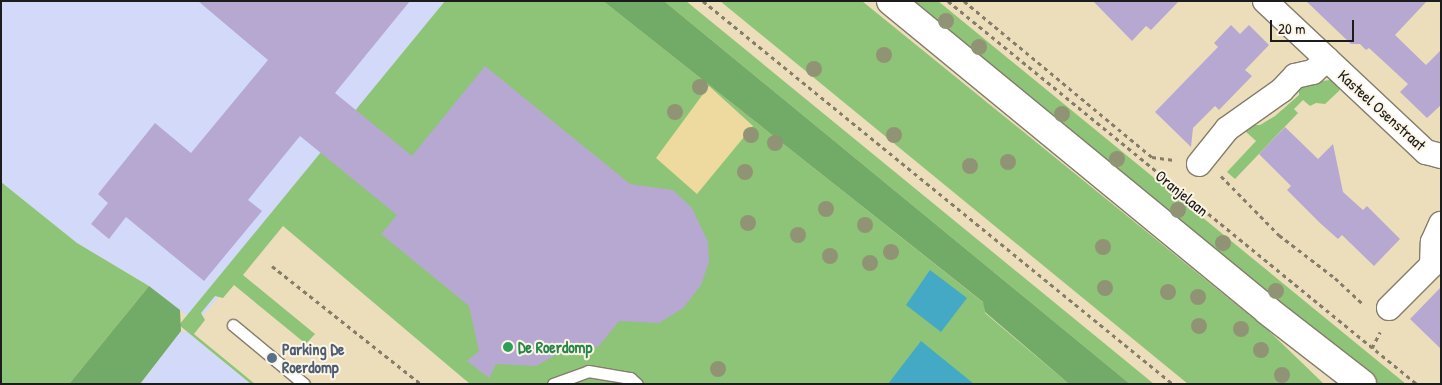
<!DOCTYPE html>
<style>
body{margin:0}
#map{position:relative;width:1442px;height:385px;overflow:hidden;background:#eddebb;font-family:"Patrick Hand",sans-serif}
div>[style]{position:absolute}
.built>*{inset:0;background:#d2d9f9}
.green>*{inset:0;background:#8ec477}
.forest>*{inset:0;background:#72aa68}
.sand>*{inset:0;background:#eeda9e}
.water>*{inset:0;background:#44a9c4}
.building>*{inset:0;background:#b6a8d1}
.path>*{height:3px;margin-top:-1.5px;transform-origin:0;background:repeating-linear-gradient(90deg,#847d6c 0 4px,transparent 0 8px)}
.roads{filter:drop-shadow(1px 0 #847d6c) drop-shadow(-1px 0 #847d6c) drop-shadow(0 1px #847d6c) drop-shadow(0 -1px #847d6c)}
.service>*{height:11px;margin:-5.5px;padding:0 5.5px;transform-origin:5.5px;border-radius:5.5px;background:#fff}
.minor>*{height:24px;margin:-12px;padding:0 12px;transform-origin:12px;border-radius:12px;background:#fff}
.tertiary>*{height:28px;margin:-14px;padding:0 14px;transform-origin:14px;border-radius:14px;background:#fff}
.trees>*{width:16px;height:16px;margin:-8px;border-radius:50%;background:#909475}
.dots>*{width:14px;height:14px;translate:-50% -50%;box-sizing:border-box;border:2px solid #fcf5e5;border-radius:50%}
span{translate:-50% -50%;white-space:nowrap;text-align:center;line-height:1.15;-webkit-text-stroke:4px #fcf5e5;paint-order:stroke}
.street-label{font-size:16px;color:#1c1c1c}
.leisure-label{font-size:16px;color:#27864d;font-weight:700}
.left{translate:0 -50%;text-align:left}
.service-label{font-size:16px;color:#4e5e75;font-weight:700}
.frame{position:absolute;inset:0;border:2px solid #1c1c1c;pointer-events:none}
.scale{position:absolute;left:1270px;top:20px;width:84px;height:22px;box-sizing:border-box;border:2px solid #1c1c1c;border-top:0;padding-left:6px;font-size:15px;line-height:18px;white-space:nowrap;color:#1c1c1c;-webkit-text-stroke:4px #fcf5e5;paint-order:stroke}
</style>
<div id="map">
<div class="built">
<div style="clip-path:polygon(1px 1px,445px 1px,293px 187px,240px 273px,196px 323px,149px 286px,77px 243px,1px 182px)"></div>
<div style="clip-path:polygon(181px 331px,188px 332px,252px 384px,140px 384px)"></div>
</div>
<div class="green">
<div style="clip-path:polygon(445px 1px,603px 1px,984px 303px,985px 313px,1069px 384px,470px 384px,283px 226px,243px 275px,315px 334px,306px 344px,234px 285px,223px 298px,215px 296px,201px 313px,205px 320px,194px 334px,255px 384px,251px 384px,179px 325px)"></div>
<div style="clip-path:polygon(664px 1px,686px 1px,1154px 384px,1130px 384px)"></div>
<div style="clip-path:polygon(720px 1px,862px 1px,1269px 331px,1324px 384px,1188px 384px)"></div>
<div style="clip-path:polygon(912px 1px,938px 1px,1406px 384px,1379px 384px)"></div>
<div style="clip-path:polygon(1338px 79px,1342px 84px,1339px 91px,1325px 104px,1316px 103px,1310px 106px,1303px 100px,1294px 109px,1298px 113px,1235px 179px,1227px 172px,1256px 141px,1244px 130px,1249px 125px,1260px 125px,1275px 116px,1299px 95px,1298px 84px)"></div>
<div style="clip-path:polygon(1px 182px,77px 243px,149px 286px,69px 384px,1px 384px)"></div>
</div>
<div class="forest">
<div style="clip-path:polygon(603px 1px,664px 1px,1130px 384px,1069px 384px,985px 312px,983px 302px)"></div>
<div style="clip-path:polygon(149px 286px,180px 310px,181px 331px,140px 384px,69px 384px)"></div>
</div>
<div class="sand">
<div style="clip-path:polygon(709px 86px,753px 126px,697px 194px,656px 158px)"></div>
</div>
<div class="water">
<div style="clip-path:polygon(930px 270px,967px 298px,941px 332px,906px 305px)"></div>
<div style="clip-path:polygon(921px 341px,974px 384px,888px 384px)"></div>
</div>
<div class="building">
<div style="clip-path:polygon(198px 1px,410px 1px,335px 93px,412px 156px,485px 66px,630px 184px,673px 190px,692px 208px,708px 242px,709px 262px,701px 285px,683px 308px,659px 323px,619px 321px,598px 347px,578px 342px,536px 366px,496px 364px,489px 378px,467px 361px,479px 351px,469px 306px,381px 234px,397px 215px,300px 136px,248px 200px,262px 211px,204px 281px,126px 217px,109px 239px,91px 224px,108px 203px,98px 194px,155px 123px,191px 153px,268px 60px)"></div>
<div style="clip-path:polygon(1093px 1px,1179px 1px,1151px 30px,1146px 26px,1132px 41px)"></div>
<div style="clip-path:polygon(1306px 1px,1427px 1px,1395px 35px,1426px 65px,1441px 50px,1441px 105px,1427px 118px,1400px 92px,1408px 84px,1369px 48px,1366px 50px,1360px 44px,1351px 44px)"></div>
<div style="clip-path:polygon(1231px 25px,1240px 34px,1249px 25px,1269px 45px,1245px 70px,1252px 76px,1219px 110px,1215px 106px,1193px 128px,1191px 147px,1155px 112px,1218px 47px,1214px 43px)"></div>
<div style="clip-path:polygon(1285px 127px,1318px 159px,1333px 144px,1343px 192px,1363px 210px,1367px 206px,1400px 239px,1374px 266px,1342px 235px,1338px 239px,1320px 223px,1287px 190px,1291px 186px,1259px 154px)"></div>
<div style="clip-path:polygon(1441px 287px,1441px 349px,1410px 319px)"></div>
</div>
<div class="path">
<div style="left:703px;top:1px;width:606px;rotate:39.18deg"></div>
<div style="left:948px;top:1px;width:606px;rotate:39.24deg"></div>
<div style="left:964px;top:1px;width:244px;rotate:39.7deg"></div>
<div style="left:1152px;top:157px;width:22px;rotate:8deg"></div>
<div style="left:1221px;top:176px;width:83px;rotate:45.5deg"></div>
<div style="left:1279px;top:235px;width:71px;rotate:37.5deg"></div>
<div style="left:1335px;top:278px;width:38px;rotate:43deg"></div>
<div style="left:272px;top:266px;width:190px;rotate:38.4deg"></div>
<div style="left:1372px;top:348px;width:18px;rotate:-63deg"></div>
</div>
<div class="roads">
<div class="service">
<div style="left:233px;top:325px;width:92px;rotate:39.7deg"></div>
<div style="left:553px;top:384px;width:37px;rotate:-20deg"></div>
<div style="left:588px;top:371px;width:43px;rotate:9.5deg"></div>
<div style="left:630px;top:378px;width:9px;rotate:41deg"></div>
</div>
<div class="minor">
<div style="left:1265px;top:1px;width:221px;rotate:43.2deg"></div>
<div style="left:1426px;top:152px;width:16px;rotate:15deg"></div>
<div style="left:1199px;top:164px;width:45px;rotate:-51.3deg"></div>
<div style="left:1227px;top:129px;width:67px;rotate:-35.3deg"></div>
<div style="left:1282px;top:90px;width:19px;rotate:-47deg"></div>
<div style="left:1295px;top:76px;width:18px;rotate:-13deg"></div>
<div style="left:1313px;top:72px;width:19px;rotate:-43deg"></div>
<div style="left:1389px;top:308px;width:61px;rotate:-45deg"></div>
<div style="left:1432px;top:265px;width:23px;rotate:-88deg"></div>
<div style="left:1433px;top:242px;width:20px;rotate:-66deg"></div>
</div>
<div class="tertiary">
<div style="left:891px;top:1px;width:488px;rotate:39.4deg"></div>
<div style="left:1268px;top:311px;width:119px;rotate:37.8deg"></div>
</div>
</div>
<div class="trees">
<div style="left:946px;top:21px"></div>
<div style="left:979px;top:47px"></div>
<div style="left:884px;top:55px"></div>
<div style="left:814px;top:69px"></div>
<div style="left:700px;top:87px"></div>
<div style="left:675px;top:112px"></div>
<div style="left:1062px;top:114px"></div>
<div style="left:751px;top:135px"></div>
<div style="left:894px;top:135px"></div>
<div style="left:775px;top:143px"></div>
<div style="left:1117px;top:159px"></div>
<div style="left:1008px;top:162px"></div>
<div style="left:970px;top:166px"></div>
<div style="left:745px;top:172px"></div>
<div style="left:826px;top:209px"></div>
<div style="left:1178px;top:210px"></div>
<div style="left:748px;top:223px"></div>
<div style="left:865px;top:225px"></div>
<div style="left:798px;top:235px"></div>
<div style="left:1223px;top:243px"></div>
<div style="left:1103px;top:247px"></div>
<div style="left:891px;top:252px"></div>
<div style="left:830px;top:256px"></div>
<div style="left:870px;top:263px"></div>
<div style="left:1105px;top:288px"></div>
<div style="left:1276px;top:291px"></div>
<div style="left:1168px;top:292px"></div>
<div style="left:1198px;top:297px"></div>
<div style="left:1199px;top:326px"></div>
<div style="left:1241px;top:329px"></div>
<div style="left:1261px;top:350px"></div>
<div style="left:718px;top:369px"></div>
<div style="left:1282px;top:375px"></div>
</div>
<div class="dots">
<div style="left:508px;top:347px;background:#2e9e5b"></div>
<div style="left:272px;top:358px;background:#5c6f8a"></div>
</div>
<div class="street-label">
<span style="left:1382px;top:110px;rotate:42deg">Kasteel Osenstraat</span>
<span style="left:1182px;top:193px;rotate:39deg">Oranjelaan</span>
</div>
<div class="leisure-label">
<span class="left" style="left:518px;top:347px">De Roerdomp</span>
</div>
<div class="service-label">
<span class="left" style="left:282px;top:358px">Parking De<br>Roerdomp</span>
</div>
<div class="frame"></div>
<div class="scale">20 m</div>
</div>
